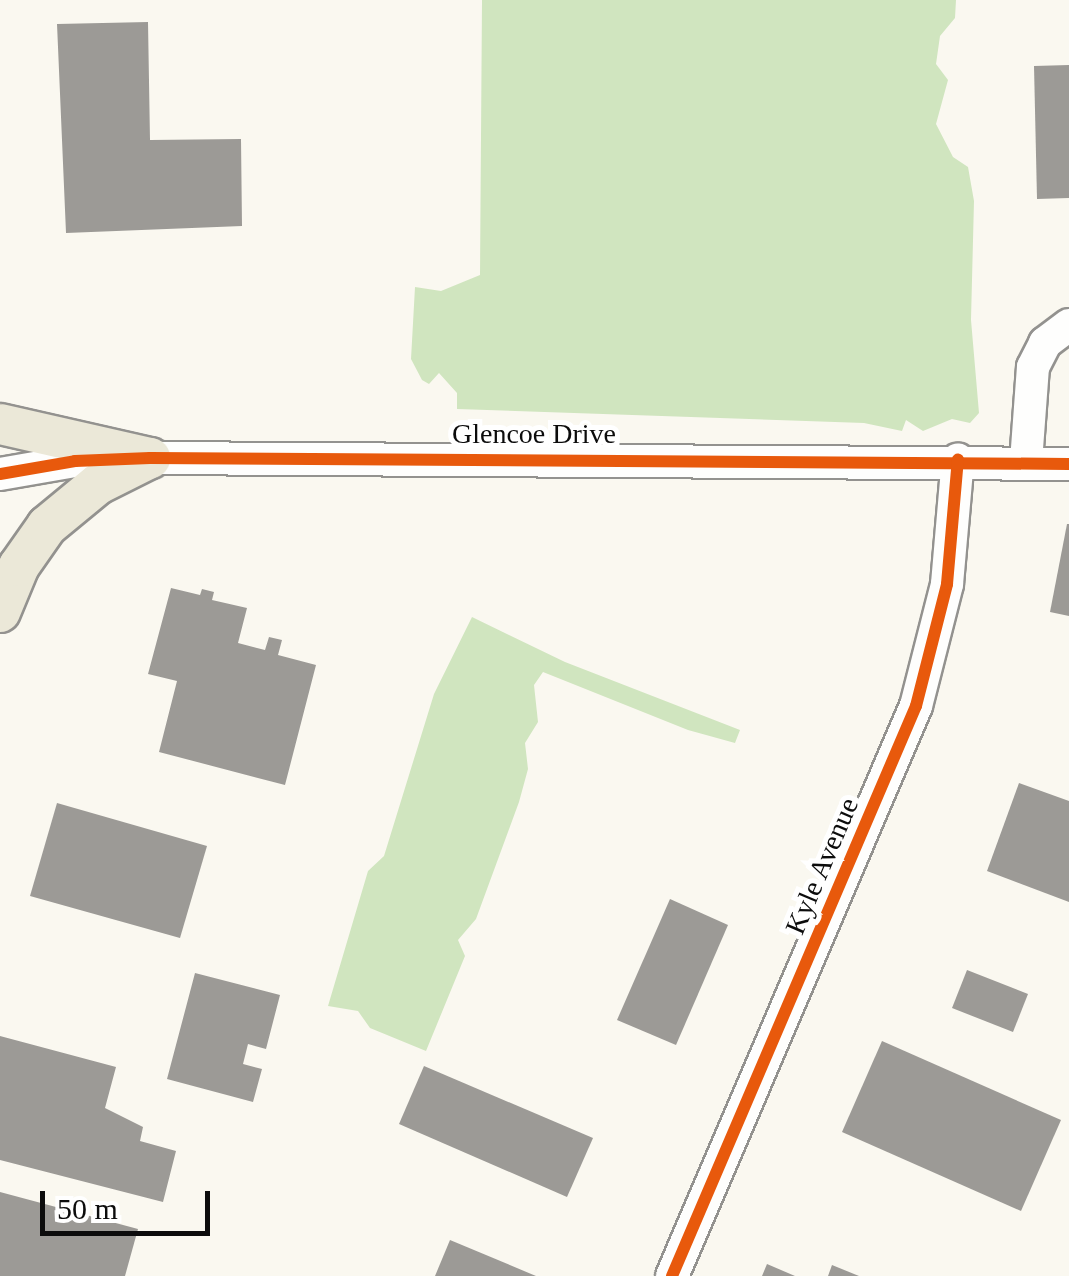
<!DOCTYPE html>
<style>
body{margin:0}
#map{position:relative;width:1069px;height:1276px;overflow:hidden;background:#faf8f0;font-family:"Times New Roman",serif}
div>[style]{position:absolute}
.forest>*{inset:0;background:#d0e5bf}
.building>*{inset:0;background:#9c9a96}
.roads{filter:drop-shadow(2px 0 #93928f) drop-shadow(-2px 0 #93928f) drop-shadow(0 2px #93928f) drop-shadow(0 -2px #93928f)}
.minor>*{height:32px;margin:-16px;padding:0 16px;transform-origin:16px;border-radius:16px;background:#fefefd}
.major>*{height:40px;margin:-20px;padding:0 20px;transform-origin:20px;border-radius:20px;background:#ebe8d8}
.cycleway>*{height:12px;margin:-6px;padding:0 6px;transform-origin:6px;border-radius:6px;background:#e8590c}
span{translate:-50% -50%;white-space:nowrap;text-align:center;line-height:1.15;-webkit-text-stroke:10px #fff;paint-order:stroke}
.street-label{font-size:28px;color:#0c0c0c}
.scale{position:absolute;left:40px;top:1191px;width:170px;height:45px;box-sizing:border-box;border:5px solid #0c0c0c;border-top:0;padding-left:12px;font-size:30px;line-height:35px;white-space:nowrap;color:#0c0c0c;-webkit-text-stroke:8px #fff;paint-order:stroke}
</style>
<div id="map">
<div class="forest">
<div style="clip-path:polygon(482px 0,956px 0,955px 18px,940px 36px,936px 64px,948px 80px,936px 124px,953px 157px,968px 167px,974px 201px,971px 320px,979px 413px,970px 423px,952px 419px,923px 431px,906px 420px,902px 431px,864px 423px,457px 409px,457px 393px,439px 373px,429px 384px,422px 380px,411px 359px,415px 287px,441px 291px,480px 275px)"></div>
<div style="clip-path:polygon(472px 617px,565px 662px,740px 730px,735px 743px,688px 730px,543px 672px,534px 685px,538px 722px,525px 743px,528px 769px,519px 802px,476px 919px,458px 940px,465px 956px,426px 1051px,370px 1028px,358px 1011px,328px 1006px,368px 871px,384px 856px,434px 694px)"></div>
</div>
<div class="building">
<div style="clip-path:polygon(148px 22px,150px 140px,241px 139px,242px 226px,66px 233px,57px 24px)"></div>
<div style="clip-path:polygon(1069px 65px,1069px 198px,1037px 199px,1034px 66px)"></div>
<div style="clip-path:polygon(1067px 524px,1069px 524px,1069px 616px,1050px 612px)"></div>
<div style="clip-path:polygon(171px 588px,200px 595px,202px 589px,214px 592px,212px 600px,247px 608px,238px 643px,265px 650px,269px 637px,282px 640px,278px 655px,316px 665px,285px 785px,159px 752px,177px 681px,148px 674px)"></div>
<div style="clip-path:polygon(1019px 783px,1069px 801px,1069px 902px,987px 871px)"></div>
<div style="clip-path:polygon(57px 803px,207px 846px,180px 938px,30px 896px)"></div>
<div style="clip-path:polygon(670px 899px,728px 925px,676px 1045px,617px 1020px)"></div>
<div style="clip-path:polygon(967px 970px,1028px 994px,1013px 1032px,952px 1008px)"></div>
<div style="clip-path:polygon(195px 973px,280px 995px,266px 1049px,248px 1044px,243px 1064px,262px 1069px,253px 1102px,167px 1079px)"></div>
<div style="clip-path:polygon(0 1036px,116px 1067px,105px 1108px,143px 1127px,140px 1141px,176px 1151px,163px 1202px,0 1160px)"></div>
<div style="clip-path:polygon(882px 1041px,1061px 1120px,1021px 1211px,842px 1132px)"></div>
<div style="clip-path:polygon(424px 1066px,593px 1138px,567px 1197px,399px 1124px)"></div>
<div style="clip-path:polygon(0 1192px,138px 1229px,125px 1276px,0 1276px)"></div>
<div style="clip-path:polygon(450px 1240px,536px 1276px,435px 1276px)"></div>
<div style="clip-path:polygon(767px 1264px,795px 1276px,762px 1276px)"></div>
<div style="clip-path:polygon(832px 1265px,859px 1276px,828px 1276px)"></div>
</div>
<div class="roads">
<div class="minor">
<div style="left:1026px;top:462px;width:95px;rotate:-85.8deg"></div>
<div style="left:1033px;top:367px;width:27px;rotate:-63deg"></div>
<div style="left:1045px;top:343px;width:30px;rotate:-37deg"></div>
<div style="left:0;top:474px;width:76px;rotate:-9.8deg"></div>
<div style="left:75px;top:461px;width:75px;rotate:-2.3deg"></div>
<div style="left:150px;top:458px;width:919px;rotate:0.37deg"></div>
<div style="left:672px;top:1276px;width:620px;rotate:-66.83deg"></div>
<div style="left:916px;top:706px;width:126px;rotate:-75.7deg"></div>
<div style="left:947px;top:584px;width:125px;rotate:-85deg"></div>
</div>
<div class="major">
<div style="left:0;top:424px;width:154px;rotate:12.8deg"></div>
<div style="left:0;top:612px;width:50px;rotate:-67.6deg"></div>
<div style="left:19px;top:566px;width:49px;rotate:-55deg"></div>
<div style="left:47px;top:526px;width:66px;rotate:-39.5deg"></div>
<div style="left:98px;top:484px;width:58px;rotate:-26.6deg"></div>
</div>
</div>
<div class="cycleway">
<div style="left:0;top:474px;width:76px;rotate:-9.8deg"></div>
<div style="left:75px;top:461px;width:75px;rotate:-2.3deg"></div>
<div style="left:150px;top:458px;width:919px;rotate:0.37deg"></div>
<div style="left:672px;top:1276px;width:620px;rotate:-66.83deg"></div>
<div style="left:916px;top:706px;width:126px;rotate:-75.7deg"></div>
<div style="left:947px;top:584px;width:125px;rotate:-85deg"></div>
</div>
<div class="street-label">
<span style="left:534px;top:434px">Glencoe Drive</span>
<span style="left:822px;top:866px;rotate:-67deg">Kyle Avenue</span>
</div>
<div class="scale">50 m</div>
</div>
